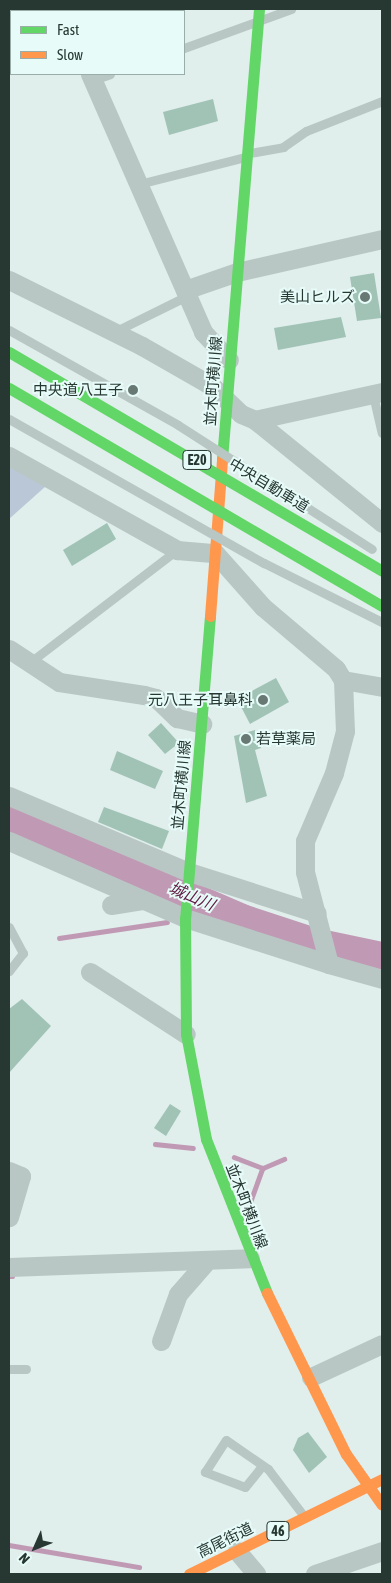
<!DOCTYPE html>
<meta charset="utf-8">
<style>
body{margin:0}
#map{position:relative;width:391px;height:1583px;overflow:hidden;background:#e0eeec;font-family:"Asap Condensed","Noto Sans JP",sans-serif}
div>[style]{position:absolute}
.green>*{inset:0;background:#b9c7d6}
.stream>*{height:4.5px;margin:-2.25px;padding:0 2.25px;transform-origin:2.25px;border-radius:2.25px;background:#c09ab4}
.river>*{height:28px;margin:-14px;padding:0 14px;transform-origin:14px;border-radius:14px;background:#c09ab4}
.building>*{inset:0;background:#a0c3b6}
.lane>*{height:9px;margin:-4.5px;padding:0 4.5px;transform-origin:4.5px;border-radius:4.5px;background:#b9c7c4}
.street>*{height:19px;margin:-9.5px;padding:0 9.5px;transform-origin:9.5px;border-radius:9.5px;background:#b9c7c4}
.fast>*{height:11px;margin:-5.5px;padding:0 5.5px;transform-origin:5.5px;border-radius:5.5px;background:#63d668}
.slow>*{height:11px;margin:-5.5px;padding:0 5.5px;transform-origin:5.5px;border-radius:5.5px;background:#ff974d}
.lane-bridge>*{height:9px;margin:-4.5px;padding:0 4.5px;transform-origin:4.5px;border-radius:4.5px;background:#b9c7c4}
.fast-bridge>*{height:11px;margin:-5.5px;padding:0 5.5px;transform-origin:5.5px;border-radius:5.5px;background:#63d668}
.dots>*{width:14px;height:14px;translate:-50% -50%;box-sizing:border-box;border:2px solid #e7fbf8;border-radius:50%}
span{translate:-50% -50%;white-space:nowrap;text-align:center;line-height:1.15;-webkit-text-stroke:4px #e7fbf8;paint-order:stroke}
.shield-label span{padding:1px 4px;background:#e7fbf8;border:1px solid;border-radius:4px;-webkit-text-stroke-width:0}
.shield-label{font-size:14px;color:#273832;font-weight:700}
.poi-label{font-size:15px;color:#273832}
.right{translate:-100% -50%;text-align:right}
.left{translate:0 -50%;text-align:left}
.street-label{font-size:15px;color:#273832}
.water-label{font-size:16px;color:#5d1941;font-style:italic}
.frame{position:absolute;inset:0;border:10px solid #273832;pointer-events:none}
.legend{position:absolute;left:10px;top:10px;width:175px;height:65px;box-sizing:border-box;background:#e7fbf8;border:1px solid #9aada9;margin:0;padding:6px 9px;list-style:none;font-size:15px;color:#273832}
.legend li{display:flex;align-items:center;gap:10px;height:25px}
.legend b{width:25px;border:1px solid #9aada9}
.north{position:absolute;left:10px;top:1523px;width:50px;height:50px;-webkit-text-stroke:4px #e7fbf8;paint-order:stroke;rotate:226deg;font-size:14px;font-weight:700;line-height:20px;text-align:center;color:#273832}
.north::after{content:'';display:block;margin:auto;width:18px;height:22px;background:#273832;clip-path:polygon(50% 0,100% 100%,50% 72%,0 100%)}
</style>
<div id="map">
<div class="green">
<div style="clip-path:polygon(9px 465px,46px 486px,9px 519px)"></div>
</div>
<div class="stream">
<div style="left:59px;top:938px;width:109px;rotate:-8.4deg"></div>
<div style="left:155px;top:1144px;width:38px;rotate:6deg"></div>
<div style="left:234px;top:1157px;width:31px;rotate:21deg"></div>
<div style="left:263px;top:1168px;width:38px;rotate:110deg"></div>
<div style="left:263px;top:1168px;width:23px;rotate:-23deg"></div>
<div style="left:9px;top:1277px;width:4px"></div>
<div style="left:9px;top:1545px;width:132px;rotate:9.6deg"></div>
</div>
<div class="river">
<div style="left:9px;top:817px;width:254px;rotate:23.4deg"></div>
<div style="left:242px;top:918px;width:77px;rotate:18.2deg"></div>
<div style="left:315px;top:942px;width:68px;rotate:11.8deg"></div>
</div>
<div class="building">
<div style="clip-path:polygon(213px 99px,218px 121px,169px 135px,163px 112px)"></div>
<div style="clip-path:polygon(374px 273px,381px 318px,357px 321px,350px 277px)"></div>
<div style="clip-path:polygon(341px 317px,346px 337px,278px 350px,274px 328px)"></div>
<div style="clip-path:polygon(107px 523px,116px 539px,72px 566px,63px 550px)"></div>
<div style="clip-path:polygon(276px 678px,289px 702px,250px 724px,237px 699px)"></div>
<div style="clip-path:polygon(161px 723px,179px 743px,165px 754px,148px 735px)"></div>
<div style="clip-path:polygon(255px 730px,261px 748px,255px 750px,267px 796px,246px 803px,234px 736px)"></div>
<div style="clip-path:polygon(117px 751px,163px 771px,155px 789px,110px 770px)"></div>
<div style="clip-path:polygon(104px 807px,169px 831px,162px 849px,98px 822px)"></div>
<div style="clip-path:polygon(22px 999px,51px 1026px,9px 1073px,9px 1009px)"></div>
<div style="clip-path:polygon(170px 1104px,181px 1111px,166px 1136px,154px 1128px)"></div>
<div style="clip-path:polygon(308px 1432px,327px 1457px,309px 1473px,293px 1450px,298px 1438px)"></div>
</div>
<div class="lane">
<div style="left:184px;top:48px;width:114px;rotate:-20deg"></div>
<div style="left:93px;top:80px;width:18px;rotate:-19deg"></div>
<div style="left:250px;top:153px;width:34px;rotate:-10deg"></div>
<div style="left:283px;top:147px;width:28px;rotate:-35deg"></div>
<div style="left:306px;top:131px;width:82px;rotate:-21.5deg"></div>
<div style="left:139px;top:184px;width:109px;rotate:-14.3deg"></div>
<div style="left:114px;top:332px;width:81px;rotate:-26.3deg"></div>
<div style="left:373px;top:395px;width:39px;rotate:77deg"></div>
<div style="left:29px;top:663px;width:186px;rotate:-37.4deg"></div>
<div style="left:9px;top:927px;width:30px;rotate:62deg"></div>
<div style="left:23px;top:953px;width:23px;rotate:128deg"></div>
<div style="left:9px;top:1369px;width:17px"></div>
<div style="left:262px;top:1466px;width:27px;rotate:129deg"></div>
<div style="left:245px;top:1487px;width:43px;rotate:-159.4deg"></div>
<div style="left:205px;top:1472px;width:38px;rotate:-57deg"></div>
<div style="left:226px;top:1440px;width:51px;rotate:34.6deg"></div>
<div style="left:268px;top:1469px;width:58px;rotate:52.7deg"></div>
</div>
<div class="street">
<div style="left:34px;top:11px;width:8px;rotate:-14deg"></div>
<div style="left:9px;top:21px;width:2px;rotate:-27deg"></div>
<div style="left:90px;top:74px;width:282px;rotate:66.3deg"></div>
<div style="left:203px;top:332px;width:38px;rotate:47deg"></div>
<div style="left:9px;top:280px;width:148px;rotate:26.4deg"></div>
<div style="left:142px;top:346px;width:81px;rotate:29.7deg"></div>
<div style="left:212px;top:386px;width:40px;rotate:44deg"></div>
<div style="left:241px;top:414px;width:15px;rotate:23deg"></div>
<div style="left:255px;top:420px;width:164px;rotate:39deg"></div>
<div style="left:185px;top:290px;width:55px;rotate:-19.1deg"></div>
<div style="left:237px;top:272px;width:149px;rotate:-12.8deg"></div>
<div style="left:255px;top:420px;width:130px;rotate:-12.4deg"></div>
<div style="left:9px;top:456px;width:193px;rotate:29.2deg"></div>
<div style="left:177px;top:550px;width:38px;rotate:5deg"></div>
<div style="left:215px;top:553px;width:72px;rotate:48.4deg"></div>
<div style="left:263px;top:607px;width:96px;rotate:40.3deg"></div>
<div style="left:336px;top:669px;width:13px;rotate:58deg"></div>
<div style="left:343px;top:680px;width:51px;rotate:87.8deg"></div>
<div style="left:345px;top:731px;width:43px;rotate:104.7deg"></div>
<div style="left:334px;top:773px;width:74px;rotate:113.1deg"></div>
<div style="left:305px;top:841px;width:31px;rotate:90deg"></div>
<div style="left:305px;top:872px;width:95px;rotate:75.4deg"></div>
<div style="left:329px;top:964px;width:55px;rotate:15.8deg"></div>
<div style="left:9px;top:649px;width:60px;rotate:33.4deg"></div>
<div style="left:59px;top:682px;width:86px;rotate:8.7deg"></div>
<div style="left:144px;top:695px;width:12px;rotate:14deg"></div>
<div style="left:156px;top:698px;width:29px;rotate:44deg"></div>
<div style="left:177px;top:718px;width:26px;rotate:13deg"></div>
<div style="left:343px;top:680px;width:40px;rotate:10deg"></div>
<div style="left:9px;top:796px;width:195px;rotate:22.9deg"></div>
<div style="left:189px;top:872px;width:134px;rotate:17.8deg"></div>
<div style="left:9px;top:841px;width:192px;rotate:23.6deg"></div>
<div style="left:185px;top:918px;width:151px;rotate:17.7deg"></div>
<div style="left:111px;top:905px;width:33px;rotate:-9deg"></div>
<div style="left:90px;top:972px;width:114px;rotate:32.9deg"></div>
<div style="left:9px;top:1171px;width:13px;rotate:23deg"></div>
<div style="left:21px;top:1176px;width:43px;rotate:106.3deg"></div>
<div style="left:9px;top:1267px;width:241px;rotate:-2.1deg"></div>
<div style="left:161px;top:1341px;width:50px;rotate:-70.1deg"></div>
<div style="left:178px;top:1294px;width:41px;rotate:-48.9deg"></div>
<div style="left:311px;top:1377px;width:78px;rotate:-24.9deg"></div>
<div style="left:237px;top:1551px;width:30px;rotate:50deg"></div>
<div style="left:315px;top:1574px;width:71px;rotate:-18.9deg"></div>
</div>
<div class="fast">
<div style="left:222px;top:459px;width:452px;rotate:-85.3deg"></div>
<div style="left:210px;top:616px;width:303px;rotate:94.7deg"></div>
<div style="left:185px;top:918px;width:116px;rotate:89.5deg"></div>
<div style="left:186px;top:1034px;width:107px;rotate:79.2deg"></div>
<div style="left:206px;top:1139px;width:166px;rotate:68.4deg"></div>
</div>
<div class="slow">
<div style="left:210px;top:616px;width:157px;rotate:-85.6deg"></div>
<div style="left:267px;top:1293px;width:179px;rotate:63.9deg"></div>
<div style="left:346px;top:1454px;width:62px;rotate:54.8deg"></div>
<div style="left:189px;top:1574px;width:215px;rotate:-26.2deg"></div>
</div>
<div class="lane-bridge">
<div style="left:9px;top:330px;width:194px;rotate:29.3deg"></div>
<div style="left:178px;top:425px;width:230px;rotate:32.6deg"></div>
<div style="left:9px;top:419px;width:293px;rotate:29.5deg"></div>
<div style="left:264px;top:563px;width:132px;rotate:26.6deg"></div>
</div>
<div class="fast-bridge">
<div style="left:9px;top:352px;width:433px;rotate:30.4deg"></div>
<div style="left:9px;top:388px;width:432px;rotate:30.3deg"></div>
</div>
<div class="dots">
<div style="left:365px;top:297px;background:#687873"></div>
<div style="left:133px;top:390px;background:#687873"></div>
<div style="left:263px;top:700px;background:#687873"></div>
<div style="left:246px;top:739px;background:#687873"></div>
</div>
<div class="shield-label">
<span style="left:197px;top:460px">E20</span>
<span style="left:278px;top:1531px">46</span>
</div>
<div class="poi-label">
<span class="right" style="left:355px;top:297px">美山ヒルズ</span>
<span class="right" style="left:123px;top:390px">中央道八王子</span>
<span class="right" style="left:253px;top:700px">元八王子耳鼻科</span>
<span class="left" style="left:256px;top:739px">若草薬局</span>
</div>
<div class="street-label">
<span style="left:213px;top:381px;rotate:-86deg">並木町横川線</span>
<span style="left:269px;top:485px;rotate:31deg">中央自動車道</span>
<span style="left:181px;top:785px;rotate:-85deg">並木町横川線</span>
<span style="left:247px;top:1206px;rotate:69deg">並木町横川線</span>
<span style="left:225px;top:1540px;rotate:-26deg">高尾街道</span>
</div>
<div class="water-label">
<span style="left:192px;top:896px;rotate:23deg">城山川</span>
</div>
<div class="frame"></div>
<ul class="legend">
<li><b style="height:6px;background:#63d668"></b>Fast</li>
<li><b style="height:6px;background:#ff974d"></b>Slow</li>
</ul>
<div class="north">N</div>
</div>
